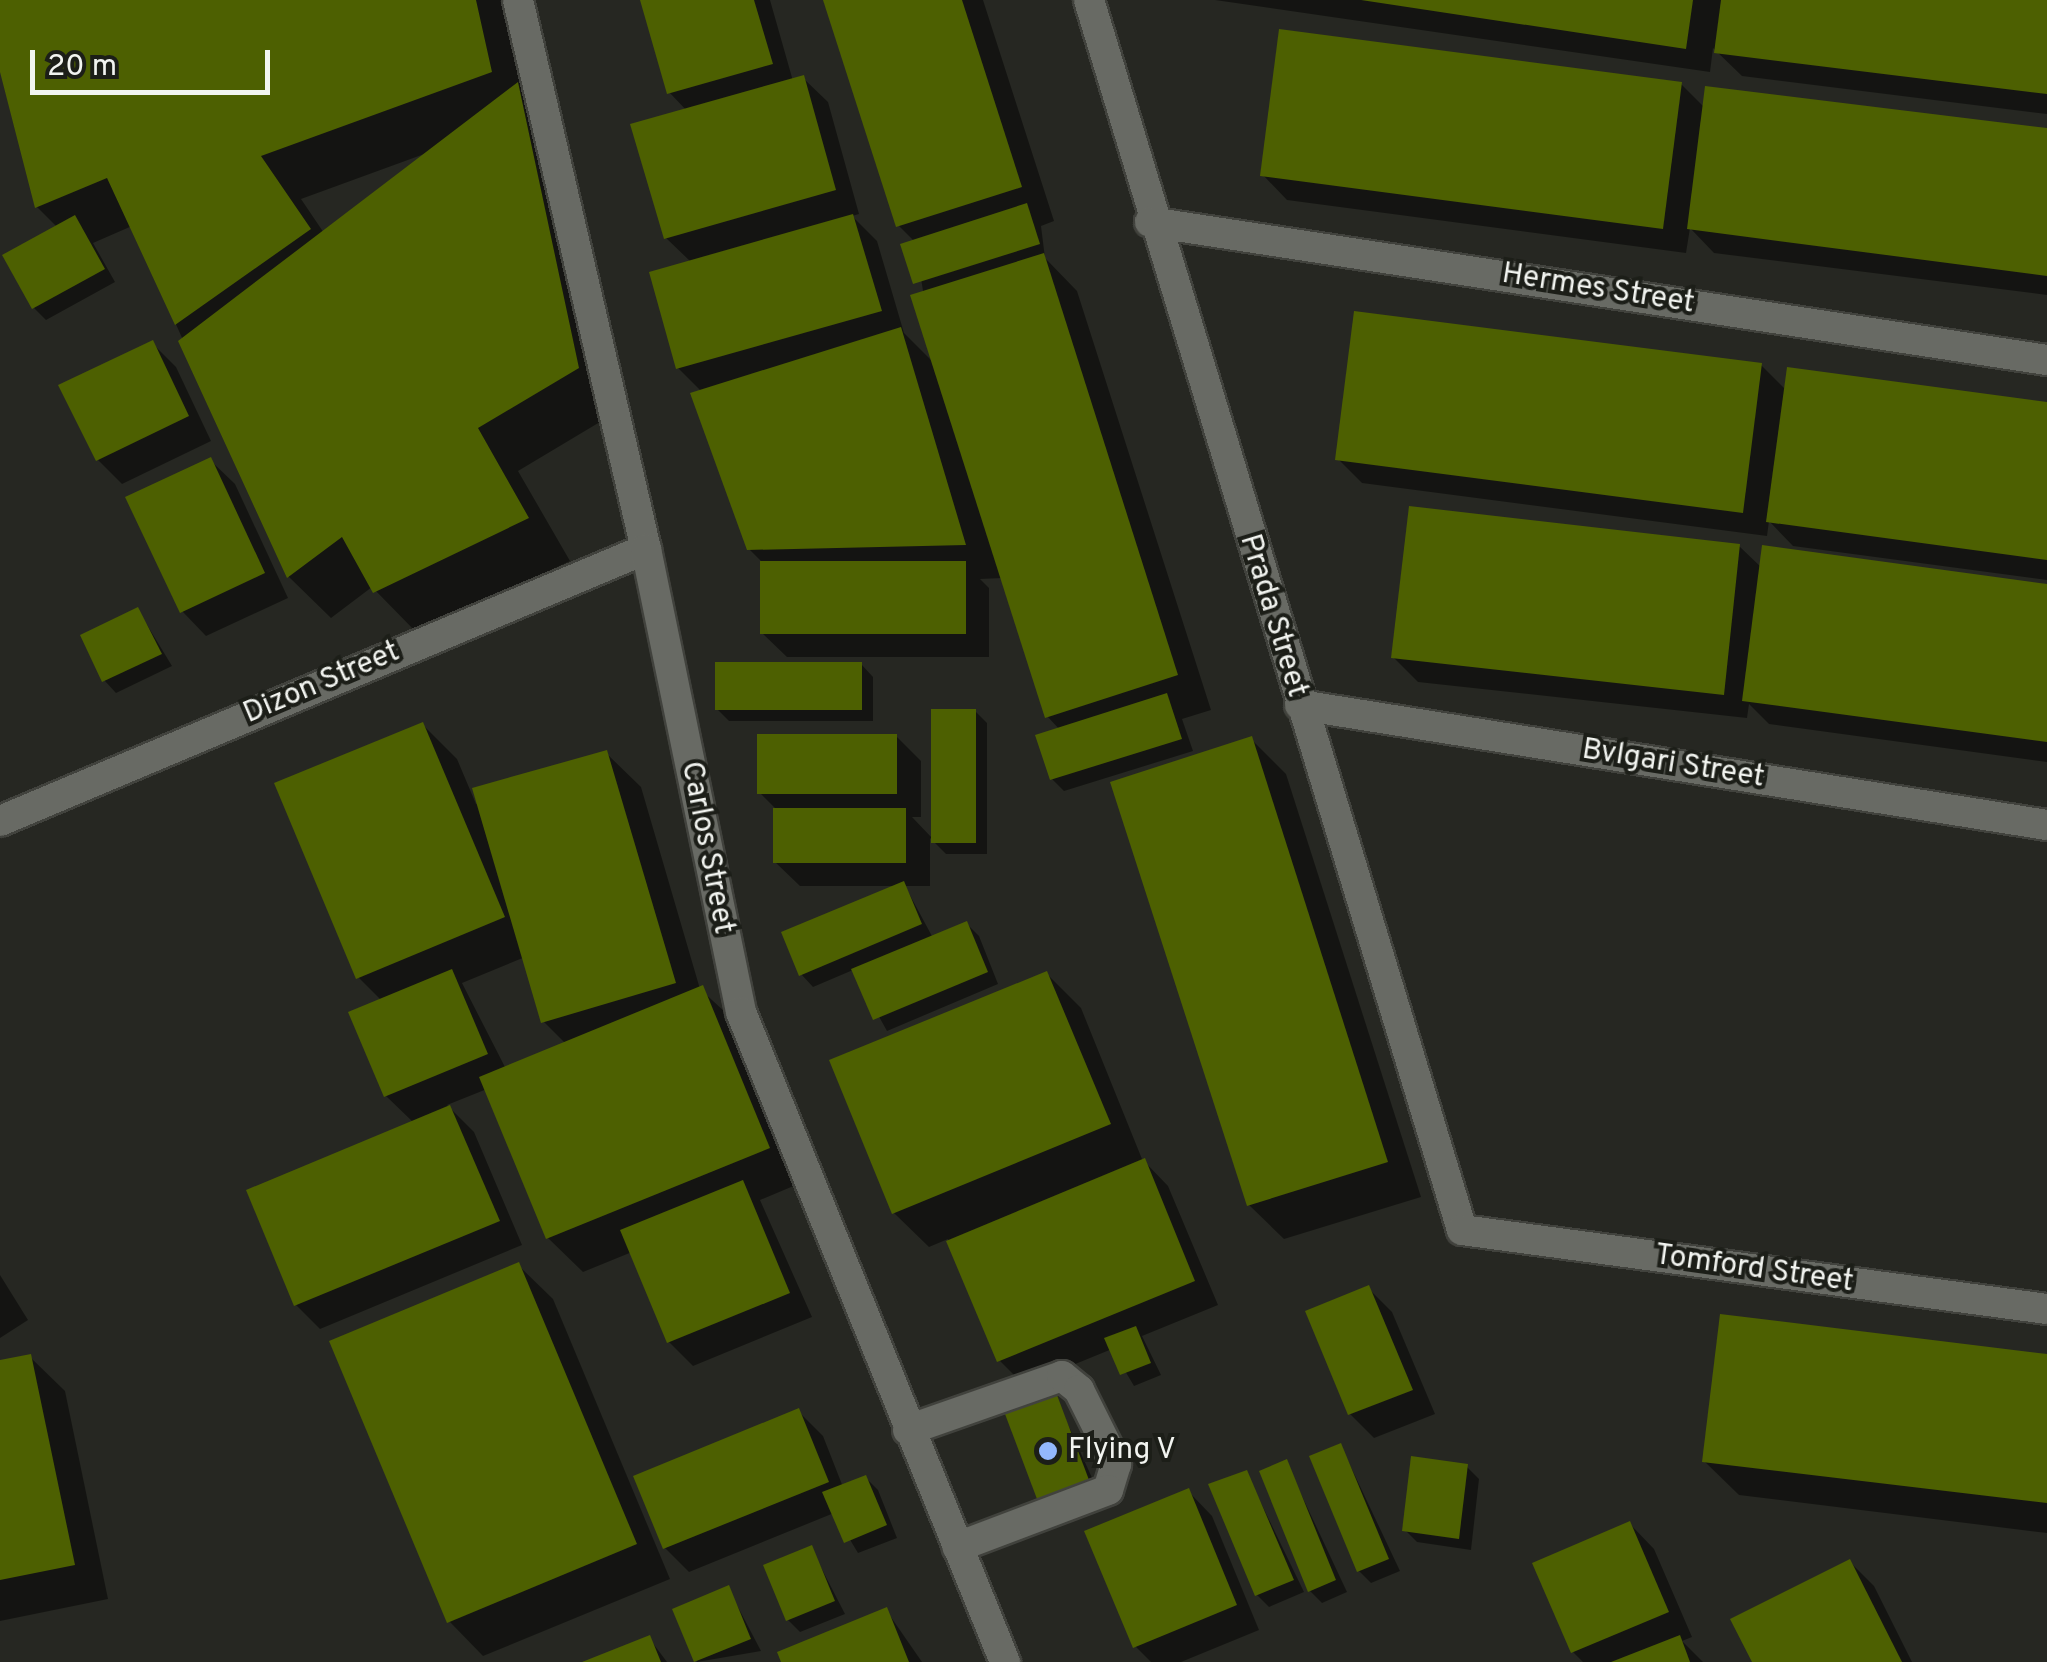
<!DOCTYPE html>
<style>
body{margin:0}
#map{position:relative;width:2047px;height:1662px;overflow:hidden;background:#262722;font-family:Overpass,sans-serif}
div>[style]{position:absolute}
.shadow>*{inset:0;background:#0007}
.building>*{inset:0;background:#4d6001}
.roads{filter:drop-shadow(2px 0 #41423d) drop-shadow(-2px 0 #41423d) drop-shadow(0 2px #41423d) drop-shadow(0 -2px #41423d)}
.service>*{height:30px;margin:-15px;padding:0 15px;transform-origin:15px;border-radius:15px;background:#686a64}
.minor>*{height:30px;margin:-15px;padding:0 15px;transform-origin:15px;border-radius:15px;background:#686a64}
.tertiary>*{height:30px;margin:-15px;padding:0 15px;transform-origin:15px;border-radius:15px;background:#686a64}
.dots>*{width:28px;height:28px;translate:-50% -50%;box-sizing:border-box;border:5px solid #1c1e18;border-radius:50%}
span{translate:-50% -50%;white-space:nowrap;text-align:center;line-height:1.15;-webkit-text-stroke:8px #1c1e18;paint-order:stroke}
.street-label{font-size:30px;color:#f2f4f0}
.poi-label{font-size:30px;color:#f2f4f0}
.left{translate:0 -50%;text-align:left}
.scale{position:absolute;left:30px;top:50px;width:240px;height:45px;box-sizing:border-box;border:5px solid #f2f4f0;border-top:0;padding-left:12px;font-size:30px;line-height:35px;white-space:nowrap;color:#f2f4f0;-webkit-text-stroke:8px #1c1e18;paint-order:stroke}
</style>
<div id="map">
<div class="shadow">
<div style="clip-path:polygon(evenodd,0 0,501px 0,620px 410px,518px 471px,570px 561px,417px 633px,372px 587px,331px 618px,289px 577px,132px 226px,93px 243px,115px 282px,46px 320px,34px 308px,57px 227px,37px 207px,0 62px,0 0,427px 153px,324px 233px,301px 199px,427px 153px)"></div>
<div style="clip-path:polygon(643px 0,770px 0,793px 81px,803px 78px,828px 102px,859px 214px,852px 216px,877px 241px,904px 333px,935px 364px,915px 242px,898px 225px,826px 0,983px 0,1054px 221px,1041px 226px,1045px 258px,1077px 291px,1211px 710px,1182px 719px,1193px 751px,1064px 791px,1052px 779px,1060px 730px,1047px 716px,1003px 578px,980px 579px,989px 588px,989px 657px,787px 657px,762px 633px,762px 562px,749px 549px,702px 392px,678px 368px,691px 262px,666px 238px,687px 111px,669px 92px)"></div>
<div style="clip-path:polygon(2047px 0,2047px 114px,1742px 76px,1713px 48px,1710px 72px,1215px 0)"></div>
<div style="clip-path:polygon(1681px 84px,1705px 108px,2047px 131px,2047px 295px,1714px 253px,1690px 228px,1686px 253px,1287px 200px,1263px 175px)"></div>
<div style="clip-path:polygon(152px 343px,176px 367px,211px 441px,122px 484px,98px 460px)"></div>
<div style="clip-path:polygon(1761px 365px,1786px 390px,2047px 404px,2047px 580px,1793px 546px,1769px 521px,1767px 536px,1362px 483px,1338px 459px)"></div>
<div style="clip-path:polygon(210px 460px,235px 484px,288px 598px,206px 636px,182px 611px)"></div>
<div style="clip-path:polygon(1739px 546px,1762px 568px,2047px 586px,2047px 762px,1769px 724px,1749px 704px,1747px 718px,1418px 682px,1393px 657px)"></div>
<div style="clip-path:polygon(138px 610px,172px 666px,116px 693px,104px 680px)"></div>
<div style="clip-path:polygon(861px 664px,873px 677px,873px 721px,729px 721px,717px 709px)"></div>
<div style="clip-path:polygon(975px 711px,987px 723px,987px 854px,946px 854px,930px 838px,930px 886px,905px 886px,933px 938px,967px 924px,979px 936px,998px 984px,887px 1031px,853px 970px,813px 987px,801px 974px,898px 886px,800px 886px,775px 862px,775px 808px,760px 793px,896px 736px,921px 761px,921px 817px,912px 817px,933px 839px)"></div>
<div style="clip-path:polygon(evenodd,423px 725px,457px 759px,476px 804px,606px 753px,641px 787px,700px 989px,737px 1023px,803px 1182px,760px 1200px,812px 1317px,693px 1366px,669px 1342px,632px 1252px,583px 1272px,548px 1238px,487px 1089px,447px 1105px,474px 1132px,522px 1245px,320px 1329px,296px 1305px,414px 1123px,386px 1096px,382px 1001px,358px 977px,423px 725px,525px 957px,543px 1021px,566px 1044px,506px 1069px,462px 983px,525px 957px)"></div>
<div style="clip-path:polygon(1251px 739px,1286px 774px,1421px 1197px,1284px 1239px,1249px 1205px)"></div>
<div style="clip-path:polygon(1047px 974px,1081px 1008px,1142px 1159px,1168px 1186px,1218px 1305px,1142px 1336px,1161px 1375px,1134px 1386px,1112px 1349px,1024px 1385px,999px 1360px,948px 1239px,929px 1247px,894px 1213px)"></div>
<div style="clip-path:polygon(518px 1265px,553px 1299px,670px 1579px,483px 1656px,449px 1621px)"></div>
<div style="clip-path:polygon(0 1275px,28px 1320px,0 1338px)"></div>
<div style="clip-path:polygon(1368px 1288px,1392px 1312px,1435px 1414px,1374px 1438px,1350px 1414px)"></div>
<div style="clip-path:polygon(2047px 1356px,2047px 1533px,1739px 1495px,1704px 1461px)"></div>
<div style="clip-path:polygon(30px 1357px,65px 1391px,108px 1599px,0 1621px,0 1363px)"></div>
<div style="clip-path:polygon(1056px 1398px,1102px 1500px,1054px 1518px)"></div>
<div style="clip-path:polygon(798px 1411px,823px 1436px,843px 1487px,866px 1478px,878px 1490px,897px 1538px,858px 1553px,834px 1513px,689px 1572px,665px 1548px)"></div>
<div style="clip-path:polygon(1341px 1446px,1400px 1571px,1371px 1583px,1359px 1571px)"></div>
<div style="clip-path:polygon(1286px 1462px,1347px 1592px,1322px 1603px,1310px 1591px)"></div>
<div style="clip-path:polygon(1467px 1467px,1479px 1479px,1471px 1550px,1417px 1542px,1405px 1530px)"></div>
<div style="clip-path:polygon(1246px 1472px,1304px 1592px,1269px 1607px,1257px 1595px)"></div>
<div style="clip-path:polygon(1188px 1491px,1212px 1516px,1259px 1630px,1181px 1662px,1151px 1662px,1135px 1646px)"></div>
<div style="clip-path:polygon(1630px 1524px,1654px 1549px,1692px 1637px,1682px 1641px,1703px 1662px,1583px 1662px,1573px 1652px)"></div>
<div style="clip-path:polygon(811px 1548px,845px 1614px,800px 1632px,788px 1620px)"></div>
<div style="clip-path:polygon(1850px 1562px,1874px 1586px,1912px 1662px,1754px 1662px)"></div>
<div style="clip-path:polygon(728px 1588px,761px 1651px,697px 1662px,675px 1611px)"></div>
<div style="clip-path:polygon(886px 1610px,922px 1662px,784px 1662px)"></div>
<div style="clip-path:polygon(649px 1638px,667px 1662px,588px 1662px)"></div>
</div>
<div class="building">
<div style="clip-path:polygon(0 0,476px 0,492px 72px,261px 156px,311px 229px,175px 325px,107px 178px,35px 208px,0 72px)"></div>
<div style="clip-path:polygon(640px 0,754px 0,773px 64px,667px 94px)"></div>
<div style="clip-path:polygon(823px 0,962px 0,1022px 187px,896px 227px)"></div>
<div style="clip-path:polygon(1361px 0,1693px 0,1686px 49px)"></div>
<div style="clip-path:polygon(1721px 0,2047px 0,2047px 94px,1714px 53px)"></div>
<div style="clip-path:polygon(1279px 29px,1682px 82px,1663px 229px,1260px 176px)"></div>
<div style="clip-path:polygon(804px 75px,836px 190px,664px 239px,630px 124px)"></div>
<div style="clip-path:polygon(518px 82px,579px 368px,478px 428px,529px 518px,373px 593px,342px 537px,287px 578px,178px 341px)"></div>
<div style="clip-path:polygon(1705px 86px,2047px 128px,2047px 276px,1687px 229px)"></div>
<div style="clip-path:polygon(1027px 203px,1040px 244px,913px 284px,900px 244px)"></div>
<div style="clip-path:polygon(853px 214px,882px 311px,676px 369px,649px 272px)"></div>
<div style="clip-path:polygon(75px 215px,105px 269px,32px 309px,2px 255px)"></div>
<div style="clip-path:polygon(1044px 253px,1178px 675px,1045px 718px,910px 295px)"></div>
<div style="clip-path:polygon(1354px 311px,1762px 363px,1743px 513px,1335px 460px)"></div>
<div style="clip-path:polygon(901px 327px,966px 545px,747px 550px,690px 393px)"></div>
<div style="clip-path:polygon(153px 340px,189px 416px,96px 461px,58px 385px)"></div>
<div style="clip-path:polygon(1787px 367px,2047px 402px,2047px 560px,1766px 522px)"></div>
<div style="clip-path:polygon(211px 457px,265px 573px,180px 613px,125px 497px)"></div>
<div style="clip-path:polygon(1409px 506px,1740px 544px,1724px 695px,1391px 658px)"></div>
<div style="clip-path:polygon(1762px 545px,2047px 584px,2047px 742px,1742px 701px)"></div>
<div style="clip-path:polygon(760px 561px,966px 561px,966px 634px,760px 634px)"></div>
<div style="clip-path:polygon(138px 607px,162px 654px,102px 682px,80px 635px)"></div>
<div style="clip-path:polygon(715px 662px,862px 662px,862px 710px,715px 710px)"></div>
<div style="clip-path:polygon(1167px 693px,1182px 739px,1050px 780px,1035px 735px)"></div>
<div style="clip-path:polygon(931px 709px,976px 709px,976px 843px,931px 843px)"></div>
<div style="clip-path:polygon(423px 722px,505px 917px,356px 979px,274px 783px)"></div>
<div style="clip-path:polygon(757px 734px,897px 734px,897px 794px,757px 794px)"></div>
<div style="clip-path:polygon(1252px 736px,1388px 1162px,1247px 1206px,1110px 782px)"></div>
<div style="clip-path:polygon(607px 750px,676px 983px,541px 1023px,472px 788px)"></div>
<div style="clip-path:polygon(773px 808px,906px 808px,906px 863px,773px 863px)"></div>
<div style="clip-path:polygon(904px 881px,922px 924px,799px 976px,781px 932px)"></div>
<div style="clip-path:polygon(967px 921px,988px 972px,873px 1020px,851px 969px)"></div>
<div style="clip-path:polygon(452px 969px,488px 1054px,384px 1097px,348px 1012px)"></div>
<div style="clip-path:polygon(1047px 971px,1111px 1124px,892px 1214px,829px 1060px)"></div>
<div style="clip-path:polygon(703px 985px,770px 1148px,546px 1239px,479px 1077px)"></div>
<div style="clip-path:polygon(450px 1105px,500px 1221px,294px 1306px,246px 1190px)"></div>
<div style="clip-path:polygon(1145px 1158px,1195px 1281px,997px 1362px,946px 1241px)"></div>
<div style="clip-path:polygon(743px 1180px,790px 1293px,667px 1343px,620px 1230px)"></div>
<div style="clip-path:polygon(519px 1262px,637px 1544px,447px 1623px,329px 1341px)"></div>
<div style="clip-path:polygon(1369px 1285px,1413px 1390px,1348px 1415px,1305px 1311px)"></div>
<div style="clip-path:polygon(1720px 1314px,2047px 1354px,2047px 1503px,1702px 1462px)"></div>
<div style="clip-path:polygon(1136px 1326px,1151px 1363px,1120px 1375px,1104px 1338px)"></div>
<div style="clip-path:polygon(31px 1354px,75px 1565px,0 1580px,0 1360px)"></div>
<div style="clip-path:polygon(1057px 1395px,1092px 1488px,1040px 1507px,1005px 1414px)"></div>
<div style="clip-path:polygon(799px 1408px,829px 1482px,663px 1549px,633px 1476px)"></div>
<div style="clip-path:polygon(1341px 1443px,1389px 1559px,1357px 1572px,1309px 1456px)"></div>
<div style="clip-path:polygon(1411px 1456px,1468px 1464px,1459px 1539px,1402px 1531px)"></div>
<div style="clip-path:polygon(1287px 1459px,1336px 1580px,1308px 1592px,1259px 1471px)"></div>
<div style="clip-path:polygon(1247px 1470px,1294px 1580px,1255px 1596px,1208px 1484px)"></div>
<div style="clip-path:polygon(866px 1475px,887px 1525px,844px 1543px,822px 1492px)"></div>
<div style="clip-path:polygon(1189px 1488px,1237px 1605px,1133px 1648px,1084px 1531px)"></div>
<div style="clip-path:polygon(1630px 1521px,1669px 1612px,1571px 1653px,1532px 1563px)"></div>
<div style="clip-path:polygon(812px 1545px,835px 1601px,786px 1621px,763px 1565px)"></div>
<div style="clip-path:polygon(1850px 1559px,1902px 1662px,1752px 1662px,1730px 1619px)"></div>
<div style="clip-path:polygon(729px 1585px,751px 1639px,694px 1662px,672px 1609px)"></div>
<div style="clip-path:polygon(887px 1607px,909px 1662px,781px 1662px,777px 1652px)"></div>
<div style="clip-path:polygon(650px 1635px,661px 1662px,582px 1662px)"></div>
<div style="clip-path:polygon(1680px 1635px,1690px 1662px,1611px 1662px)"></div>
</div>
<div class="roads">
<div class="service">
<div style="left:908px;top:1430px;width:163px;rotate:-19.3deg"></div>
<div style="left:1062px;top:1376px;width:22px;rotate:39deg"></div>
<div style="left:1079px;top:1390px;width:83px;rotate:63.4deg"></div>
<div style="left:1116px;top:1464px;width:27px;rotate:107deg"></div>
<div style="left:1108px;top:1490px;width:161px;rotate:159.3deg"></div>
</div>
<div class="minor">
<div style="left:1089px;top:0;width:1285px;rotate:73.13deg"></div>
<div style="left:1462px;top:1230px;width:590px;rotate:7.69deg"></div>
<div style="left:1150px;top:222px;width:908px;rotate:8.75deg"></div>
<div style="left:1300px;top:705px;width:757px;rotate:9.13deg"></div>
<div style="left:0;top:821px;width:701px;rotate:-22.83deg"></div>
</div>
<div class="tertiary">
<div style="left:518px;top:0;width:564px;rotate:76.88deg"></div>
<div style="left:646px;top:549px;width:473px;rotate:78.4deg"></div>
<div style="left:741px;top:1012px;width:702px;rotate:67.9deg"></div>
</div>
</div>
<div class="dots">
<div style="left:1048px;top:1451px;background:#93b7fd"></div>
</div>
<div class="street-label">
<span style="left:1598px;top:290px;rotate:9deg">Hermes Street</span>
<span style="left:1272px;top:616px;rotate:73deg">Prada Street</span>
<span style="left:322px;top:684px;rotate:-23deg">Dizon Street</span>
<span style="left:1673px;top:765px;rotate:9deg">Bvlgari Street</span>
<span style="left:706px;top:848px;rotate:79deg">Carlos Street</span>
<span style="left:1754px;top:1270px;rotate:8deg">Tomford Street</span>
</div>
<div class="poi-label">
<span class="left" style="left:1068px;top:1451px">Flying V</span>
</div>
<div class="scale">20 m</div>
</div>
